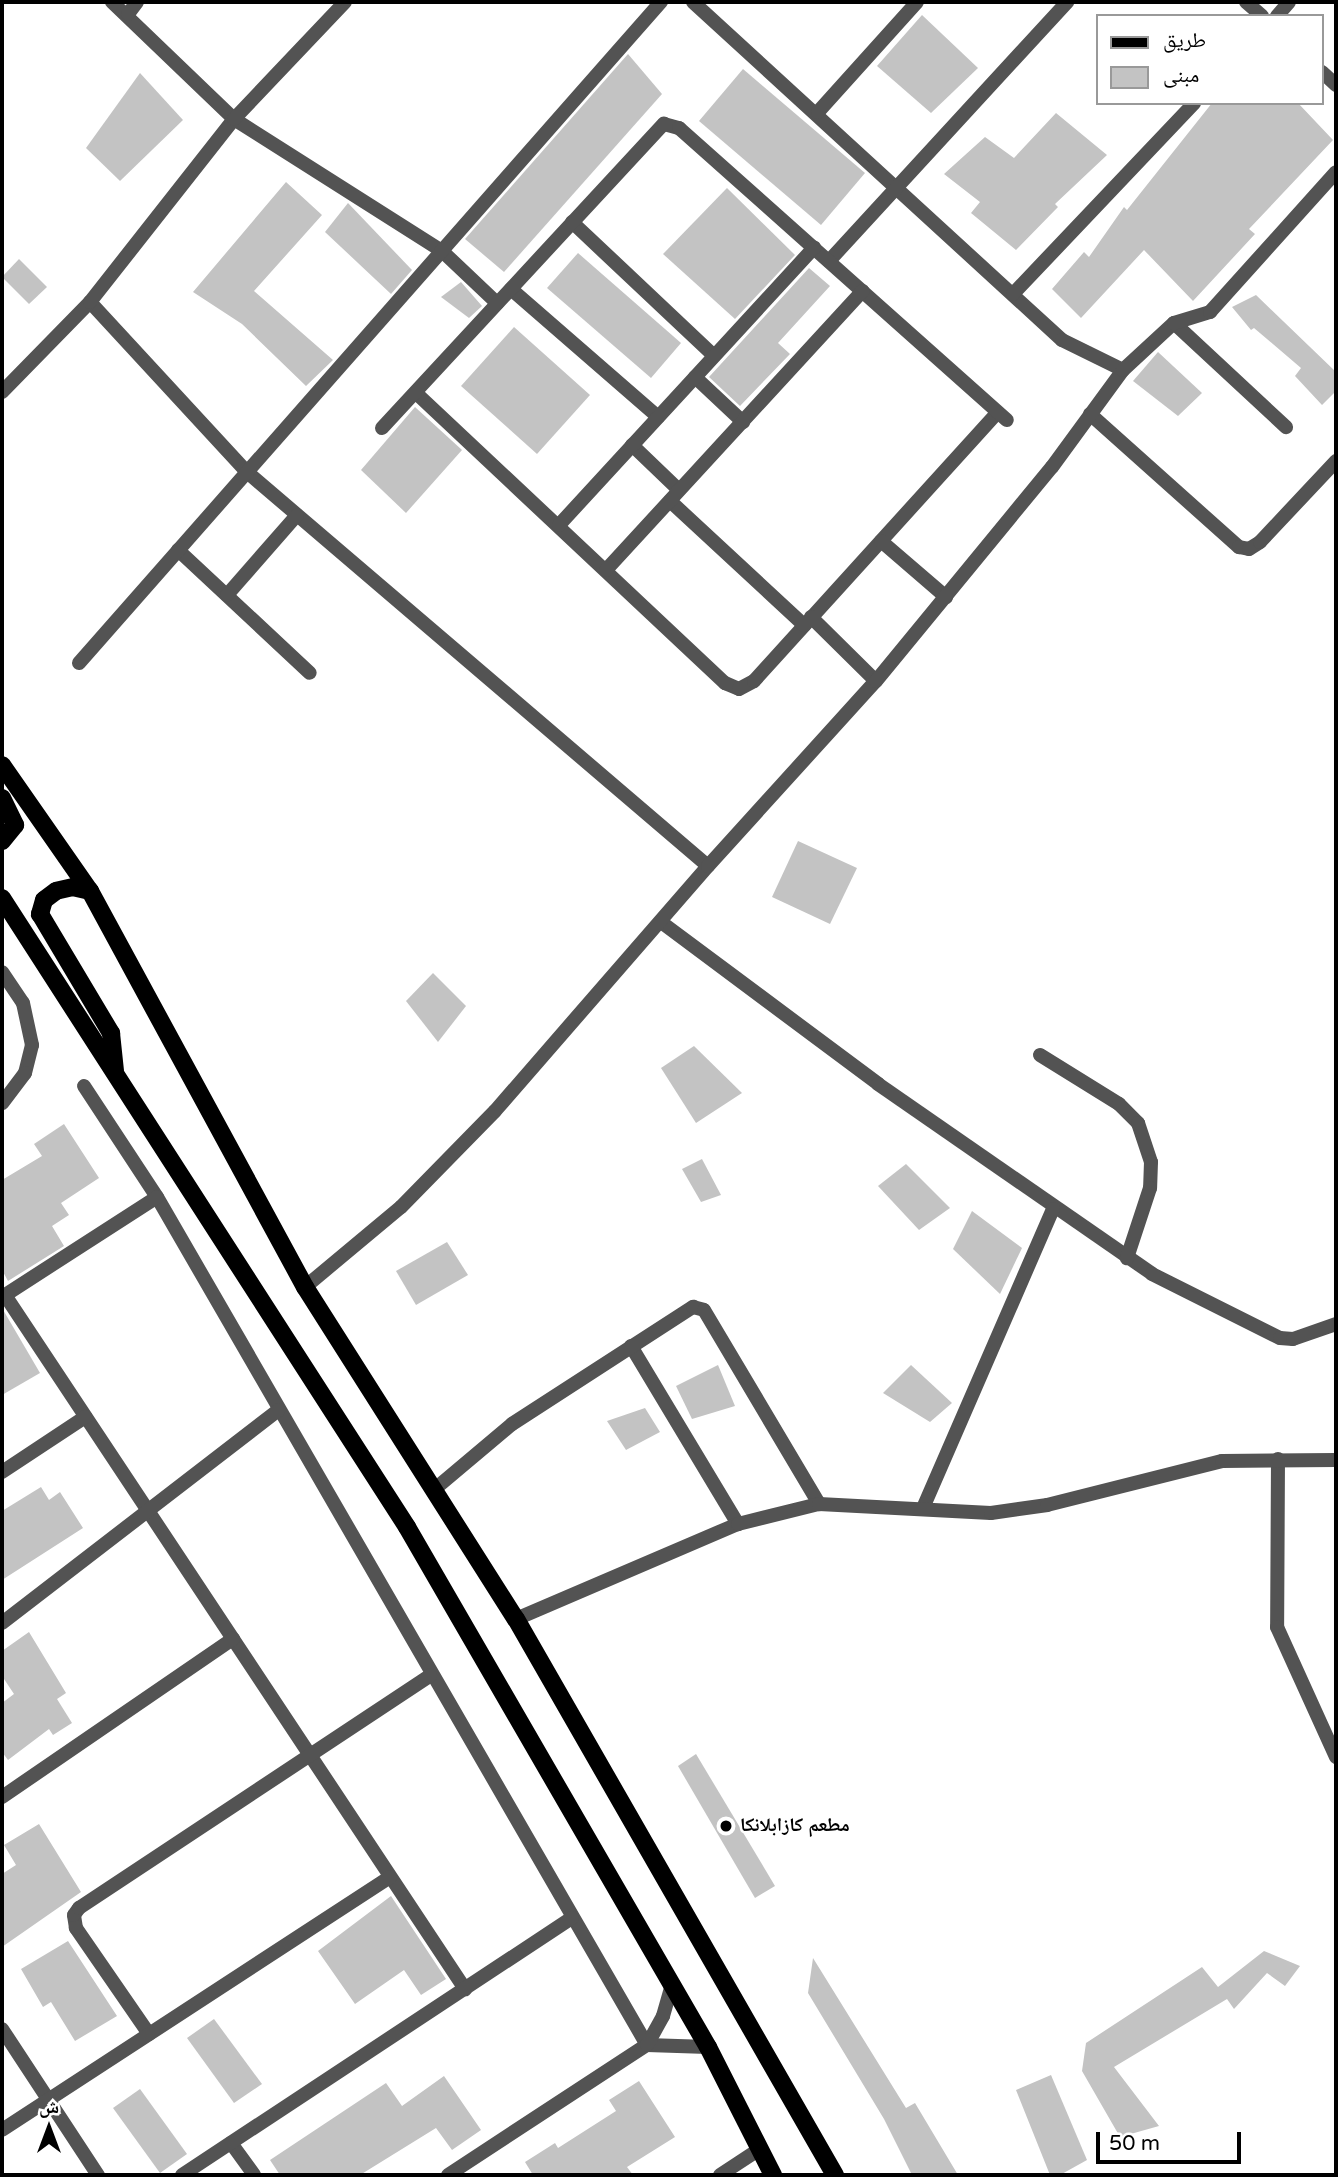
<!DOCTYPE html>
<meta charset="utf-8">
<style>
body{margin:0}
#map{position:relative;width:1338px;height:2177px;overflow:hidden;background:#fff;font-family:"Varela Round","Noto Naskh Arabic",sans-serif}
div>[style]{position:absolute}
.building>*{inset:0;background:#c3c3c3}
.minor>*{height:14px;margin:-7px;padding:0 7px;transform-origin:7px;border-radius:7px;background:#535353}
.tertiary>*{height:14px;margin:-7px;padding:0 7px;transform-origin:7px;border-radius:7px;background:#535353}
.primary>*{height:18px;margin:-9px;padding:0 9px;transform-origin:9px;border-radius:9px;background:#000}
.dots>*{width:19px;height:19px;translate:-50% -50%;box-sizing:border-box;border:4px solid #fff;border-radius:50%}
span{translate:-50% -50%;white-space:nowrap;text-align:center;line-height:1.15;-webkit-text-stroke:5px #fff;paint-order:stroke}
.poi-label{font-size:19px;color:#000;font-weight:700}
.left{translate:0 -50%;text-align:left}
.frame{position:absolute;inset:0;border:4px solid #000;pointer-events:none}
.legend{position:absolute;left:1096px;top:14px;width:228px;height:91px;box-sizing:border-box;background:#fff;border:2px solid #999;margin:0;padding:9px 12px;list-style:none;font-size:21px;color:#000}
.legend li{display:flex;align-items:center;gap:14px;height:35px}
.legend b{width:35px;border:2px solid #999}
.north{position:absolute;left:14px;top:2093px;width:70px;height:70px;-webkit-text-stroke:5px #fff;paint-order:stroke;rotate:0deg;font-size:19px;font-weight:700;line-height:28px;text-align:center;color:#000}
.north::after{content:'';display:block;margin:auto;width:24px;height:32px;background:#000;clip-path:polygon(50% 0,100% 100%,50% 72%,0 100%)}
.scale{position:absolute;left:1096px;top:2132px;width:145px;height:32px;box-sizing:border-box;border:4px solid #000;border-top:0;padding-left:9px;font-size:21px;line-height:24px;white-space:nowrap;color:#000;-webkit-text-stroke:5px #fff;paint-order:stroke}
</style>
<div id="map">
<div class="building">
<div style="clip-path:polygon(922px 15px,978px 68px,931px 113px,877px 66px)"></div>
<div style="clip-path:polygon(628px 54px,662px 94px,504px 272px,465px 239px)"></div>
<div style="clip-path:polygon(743px 69px,865px 173px,821px 225px,699px 121px)"></div>
<div style="clip-path:polygon(140px 73px,183px 120px,120px 181px,86px 148px)"></div>
<div style="clip-path:polygon(1212px 103px,1298px 103px,1333px 140px,1249px 229px,1255px 234px,1193px 301px,1144px 250px,1081px 318px,1052px 289px,1084px 252px,1089px 257px,1124px 207px,1127px 210px)"></div>
<div style="clip-path:polygon(1056px 113px,1107px 155px,1055px 204px,1058px 207px,1016px 250px,971px 213px,980px 202px,944px 174px,985px 137px,1014px 158px)"></div>
<div style="clip-path:polygon(286px 182px,322px 215px,254px 291px,333px 360px,306px 386px,242px 324px,193px 292px)"></div>
<div style="clip-path:polygon(727px 188px,795px 255px,735px 319px,663px 254px)"></div>
<div style="clip-path:polygon(348px 203px,412px 270px,391px 294px,325px 232px)"></div>
<div style="clip-path:polygon(578px 253px,681px 343px,651px 378px,547px 288px)"></div>
<div style="clip-path:polygon(19px 259px,47px 287px,29px 304px,2px 277px)"></div>
<div style="clip-path:polygon(809px 268px,830px 286px,778px 343px,790px 354px,740px 406px,709px 377px)"></div>
<div style="clip-path:polygon(461px 282px,482px 306px,469px 318px,441px 297px)"></div>
<div style="clip-path:polygon(1256px 295px,1336px 372px,1336px 391px,1322px 405px,1295px 376px,1301px 368px,1254px 328px,1251px 330px,1232px 307px)"></div>
<div style="clip-path:polygon(514px 327px,590px 395px,537px 454px,461px 386px)"></div>
<div style="clip-path:polygon(1158px 352px,1202px 393px,1178px 416px,1133px 381px)"></div>
<div style="clip-path:polygon(415px 407px,462px 450px,406px 513px,361px 470px)"></div>
<div style="clip-path:polygon(798px 841px,857px 868px,830px 924px,772px 897px)"></div>
<div style="clip-path:polygon(433px 973px,466px 1006px,438px 1042px,406px 1001px)"></div>
<div style="clip-path:polygon(694px 1046px,742px 1093px,696px 1123px,661px 1068px)"></div>
<div style="clip-path:polygon(64px 1124px,99px 1178px,61px 1203px,69px 1215px,52px 1226px,64px 1246px,8px 1281px,2px 1270px,2px 1180px,42px 1156px,34px 1144px)"></div>
<div style="clip-path:polygon(702px 1159px,721px 1195px,701px 1202px,682px 1169px)"></div>
<div style="clip-path:polygon(906px 1164px,950px 1208px,919px 1230px,878px 1186px)"></div>
<div style="clip-path:polygon(972px 1211px,1022px 1248px,1000px 1294px,953px 1249px)"></div>
<div style="clip-path:polygon(447px 1242px,468px 1275px,416px 1305px,396px 1271px)"></div>
<div style="clip-path:polygon(2px 1308px,40px 1373px,2px 1395px)"></div>
<div style="clip-path:polygon(718px 1365px,735px 1406px,692px 1419px,676px 1386px)"></div>
<div style="clip-path:polygon(911px 1365px,952px 1403px,930px 1422px,883px 1393px)"></div>
<div style="clip-path:polygon(645px 1408px,660px 1432px,626px 1450px,607px 1421px)"></div>
<div style="clip-path:polygon(41px 1487px,49px 1500px,60px 1492px,83px 1528px,2px 1580px,2px 1511px)"></div>
<div style="clip-path:polygon(29px 1632px,66px 1693px,57px 1699px,72px 1723px,53px 1735px,49px 1729px,8px 1760px,2px 1752px,2px 1703px,14px 1694px,2px 1676px,2px 1651px)"></div>
<div style="clip-path:polygon(696px 1754px,775px 1886px,755px 1898px,678px 1766px)"></div>
<div style="clip-path:polygon(39px 1824px,81px 1892px,2px 1947px,2px 1874px,16px 1865px,4px 1845px)"></div>
<div style="clip-path:polygon(391px 1896px,446px 1979px,421px 1995px,404px 1970px,355px 2004px,318px 1951px)"></div>
<div style="clip-path:polygon(68px 1941px,117px 2016px,75px 2041px,51px 2002px,43px 2007px,21px 1969px)"></div>
<div style="clip-path:polygon(1264px 1951px,1300px 1966px,1285px 1986px,1267px 1973px,1234px 2009px,1227px 1999px,1114px 2067px,1159px 2126px,1120px 2137px,1082px 2071px,1086px 2043px,1202px 1967px,1218px 1987px)"></div>
<div style="clip-path:polygon(813px 1958px,906px 2108px,915px 2103px,958px 2175px,912px 2175px,884px 2119px,808px 1993px)"></div>
<div style="clip-path:polygon(214px 2019px,262px 2084px,234px 2103px,187px 2038px)"></div>
<div style="clip-path:polygon(1051px 2075px,1087px 2160px,1060px 2175px,1050px 2175px,1016px 2090px)"></div>
<div style="clip-path:polygon(444px 2076px,481px 2130px,452px 2150px,436px 2128px,360px 2175px,280px 2175px,270px 2160px,386px 2083px,402px 2106px)"></div>
<div style="clip-path:polygon(639px 2081px,675px 2137px,627px 2167px,633px 2175px,533px 2175px,525px 2162px,555px 2143px,558px 2148px,616px 2111px,609px 2100px)"></div>
<div style="clip-path:polygon(140px 2089px,187px 2154px,160px 2173px,113px 2108px)"></div>
</div>
<div class="minor">
<div style="left:112px;top:2px;width:169px;rotate:43.8deg"></div>
<div style="left:234px;top:119px;width:246px;rotate:32.4deg"></div>
<div style="left:442px;top:251px;width:76px;rotate:43.4deg"></div>
<div style="left:693px;top:2px;width:500px;rotate:42.49deg"></div>
<div style="left:1062px;top:340px;width:68px;rotate:26.2deg"></div>
<div style="left:1246px;top:2px;width:21px;rotate:41deg"></div>
<div style="left:128px;top:14px;width:15px;rotate:-53deg"></div>
<div style="left:1277px;top:16px;width:18px;rotate:-49deg"></div>
<div style="left:1322px;top:72px;width:19px;rotate:43deg"></div>
<div style="left:818px;top:112px;width:148px;rotate:-48deg"></div>
<div style="left:572px;top:222px;width:195px;rotate:43.3deg"></div>
<div style="left:829px;top:261px;width:352px;rotate:-47.4deg"></div>
<div style="left:511px;top:289px;width:195px;rotate:41deg"></div>
<div style="left:1013px;top:294px;width:263px;rotate:-46.5deg"></div>
<div style="left:90px;top:302px;width:231px;rotate:47.3deg"></div>
<div style="left:247px;top:472px;width:606px;rotate:40.52deg"></div>
<div style="left:1174px;top:323px;width:153px;rotate:42.9deg"></div>
<div style="left:695px;top:377px;width:66px;rotate:43.2deg"></div>
<div style="left:2px;top:392px;width:126px;rotate:-45.6deg"></div>
<div style="left:90px;top:302px;width:233px;rotate:-51.8deg"></div>
<div style="left:234px;top:119px;width:161px;rotate:-46.5deg"></div>
<div style="left:416px;top:393px;width:424px;rotate:43.2deg"></div>
<div style="left:725px;top:683px;width:15px;rotate:23deg"></div>
<div style="left:739px;top:689px;width:17px;rotate:-28deg"></div>
<div style="left:754px;top:681px;width:362px;rotate:-47.8deg"></div>
<div style="left:1090px;top:414px;width:200px;rotate:41.8deg"></div>
<div style="left:1239px;top:547px;width:10px;rotate:11deg"></div>
<div style="left:1249px;top:549px;width:13px;rotate:-32deg"></div>
<div style="left:1260px;top:542px;width:111px;rotate:-46.8deg"></div>
<div style="left:382px;top:428px;width:415px;rotate:-47.2deg"></div>
<div style="left:664px;top:124px;width:16px;rotate:15deg"></div>
<div style="left:679px;top:128px;width:439px;rotate:41.7deg"></div>
<div style="left:632px;top:445px;width:65px;rotate:43.8deg"></div>
<div style="left:670px;top:501px;width:183px;rotate:42.8deg"></div>
<div style="left:559px;top:525px;width:377px;rotate:-47.4deg"></div>
<div style="left:881px;top:541px;width:86px;rotate:40.7deg"></div>
<div style="left:178px;top:550px;width:180px;rotate:43deg"></div>
<div style="left:606px;top:570px;width:379px;rotate:-47.4deg"></div>
<div style="left:227px;top:595px;width:106px;rotate:-48.8deg"></div>
<div style="left:811px;top:617px;width:91px;rotate:44.6deg"></div>
<div style="left:79px;top:663px;width:881px;rotate:-48.64deg"></div>
<div style="left:661px;top:922px;width:271px;rotate:36.7deg"></div>
<div style="left:878px;top:1084px;width:333px;rotate:34.7deg"></div>
<div style="left:1152px;top:1274px;width:143px;rotate:26.6deg"></div>
<div style="left:1280px;top:1338px;width:13px;rotate:4deg"></div>
<div style="left:1293px;top:1339px;width:46px;rotate:-19.2deg"></div>
<div style="left:2px;top:972px;width:37px;rotate:56deg"></div>
<div style="left:23px;top:1003px;width:43px;rotate:77.9deg"></div>
<div style="left:32px;top:1045px;width:29px;rotate:104deg"></div>
<div style="left:25px;top:1073px;width:38px;rotate:127deg"></div>
<div style="left:1040px;top:1055px;width:93px;rotate:31.8deg"></div>
<div style="left:1119px;top:1104px;width:27px;rotate:45deg"></div>
<div style="left:1138px;top:1123px;width:41px;rotate:71.6deg"></div>
<div style="left:1151px;top:1162px;width:26px;rotate:92deg"></div>
<div style="left:1150px;top:1188px;width:74px;rotate:108.2deg"></div>
<div style="left:84px;top:1086px;width:133px;rotate:56.7deg"></div>
<div style="left:157px;top:1197px;width:979px;rotate:59.98deg"></div>
<div style="left:305px;top:1287px;width:125px;rotate:-39.8deg"></div>
<div style="left:401px;top:1207px;width:134px;rotate:-45.6deg"></div>
<div style="left:495px;top:1111px;width:325px;rotate:-49deg"></div>
<div style="left:708px;top:866px;width:250px;rotate:-47.8deg"></div>
<div style="left:876px;top:681px;width:277px;rotate:-50.6deg"></div>
<div style="left:1052px;top:467px;width:120px;rotate:-53.8deg"></div>
<div style="left:1123px;top:370px;width:69px;rotate:-42.7deg"></div>
<div style="left:1174px;top:323px;width:38px;rotate:-17deg"></div>
<div style="left:1210px;top:312px;width:188px;rotate:-48deg"></div>
<div style="left:5px;top:1295px;width:833px;rotate:56.46deg"></div>
<div style="left:2px;top:1297px;width:184px;rotate:-32.8deg"></div>
<div style="left:631px;top:1346px;width:208px;rotate:59deg"></div>
<div style="left:1278px;top:1459px;width:168px;rotate:90.3deg"></div>
<div style="left:1277px;top:1627px;width:143px;rotate:65.6deg"></div>
<div style="left:2px;top:1472px;width:100px;rotate:-33.5deg"></div>
<div style="left:436px;top:1488px;width:99px;rotate:-40.1deg"></div>
<div style="left:512px;top:1424px;width:216px;rotate:-32.9deg"></div>
<div style="left:693px;top:1307px;width:11px;rotate:15deg"></div>
<div style="left:704px;top:1310px;width:226px;rotate:59.3deg"></div>
<div style="left:923px;top:1508px;width:326px;rotate:-66.5deg"></div>
<div style="left:516px;top:1619px;width:241px;rotate:-23.2deg"></div>
<div style="left:738px;top:1524px;width:83px;rotate:-13.9deg"></div>
<div style="left:819px;top:1504px;width:172px;rotate:3deg"></div>
<div style="left:991px;top:1513px;width:57px;rotate:-8.1deg"></div>
<div style="left:1047px;top:1505px;width:180px;rotate:-14.1deg"></div>
<div style="left:1222px;top:1461px;width:114px;rotate:-0.5deg"></div>
<div style="left:2px;top:1623px;width:349px;rotate:-37.6deg"></div>
<div style="left:2px;top:1797px;width:280px;rotate:-34.4deg"></div>
<div style="left:2px;top:2029px;width:175px;rotate:56.7deg"></div>
<div style="left:149px;top:2034px;width:129px;rotate:-124.6deg"></div>
<div style="left:76px;top:1928px;width:13px;rotate:-99deg"></div>
<div style="left:74px;top:1915px;width:9px;rotate:-54deg"></div>
<div style="left:79px;top:1908px;width:421px;rotate:-33.5deg"></div>
<div style="left:2px;top:2130px;width:463px;rotate:-33.1deg"></div>
<div style="left:231px;top:2143px;width:39px;rotate:54deg"></div>
<div style="left:182px;top:2175px;width:467px;rotate:-33.4deg"></div>
<div style="left:720px;top:2175px;width:45px;rotate:-33.3deg"></div>
</div>
<div class="tertiary">
<div style="left:647px;top:2045px;width:61px;rotate:1.9deg"></div>
<div style="left:448px;top:2175px;width:238px;rotate:-33.2deg"></div>
<div style="left:647px;top:2045px;width:33px;rotate:-61deg"></div>
<div style="left:663px;top:2016px;width:32px;rotate:-74deg"></div>
</div>
<div class="primary">
<div style="left:2px;top:765px;width:154px;rotate:55.1deg"></div>
<div style="left:90px;top:891px;width:451px;rotate:61.5deg"></div>
<div style="left:305px;top:1287px;width:393px;rotate:57.6deg"></div>
<div style="left:516px;top:1619px;width:641px;rotate:60.16deg"></div>
<div style="left:2px;top:798px;width:30px;rotate:64deg"></div>
<div style="left:15px;top:825px;width:21px;rotate:129deg"></div>
<div style="left:90px;top:891px;width:17px;rotate:-167deg"></div>
<div style="left:73px;top:887px;width:17px;rotate:167deg"></div>
<div style="left:56px;top:891px;width:15px;rotate:143deg"></div>
<div style="left:44px;top:900px;width:15px;rotate:106deg"></div>
<div style="left:40px;top:914px;width:139px;rotate:59.2deg"></div>
<div style="left:111px;top:1033px;width:38px;rotate:84deg"></div>
<div style="left:2px;top:898px;width:748px;rotate:57.22deg"></div>
<div style="left:407px;top:1527px;width:601px;rotate:59.94deg"></div>
<div style="left:708px;top:2047px;width:144px;rotate:63.1deg"></div>
</div>
<div class="dots">
<div style="left:726px;top:1826px;background:#000"></div>
</div>
<div class="poi-label">
<span class="left" style="left:740px;top:1826px">مطعم كازابلانكا</span>
</div>
<div class="frame"></div>
<ul class="legend">
<li><b style="height:9px;background:#000"></b>طريق</li>
<li><b style="height:19px;background:#c3c3c3"></b>مبنى</li>
</ul>
<div class="north">ش</div>
<div class="scale">50 m</div>
</div>
